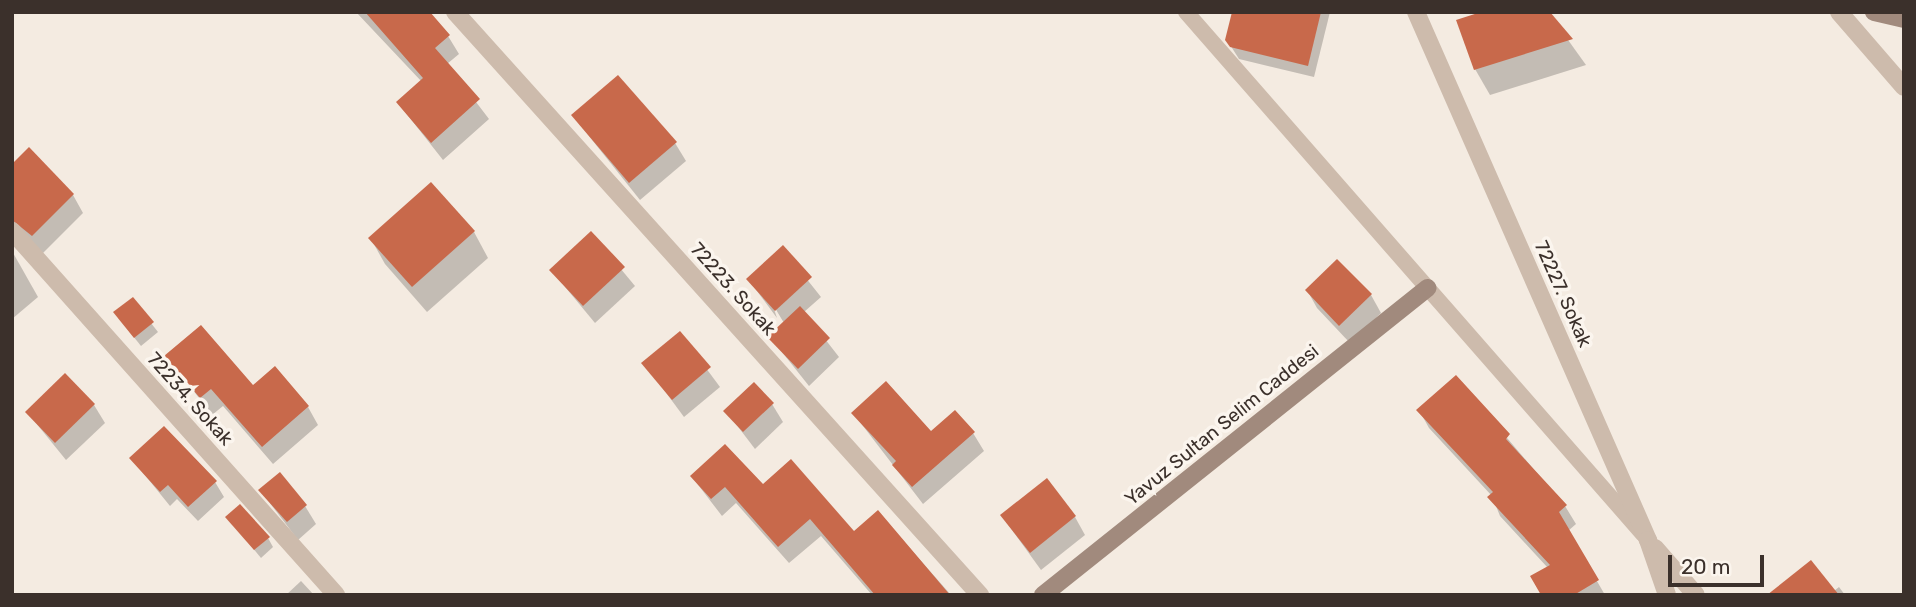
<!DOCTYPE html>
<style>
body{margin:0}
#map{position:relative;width:1916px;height:607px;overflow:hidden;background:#f4ebe1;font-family:Rubik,sans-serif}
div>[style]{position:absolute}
.shadow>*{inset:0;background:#0003}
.building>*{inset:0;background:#c8694b}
.lane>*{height:16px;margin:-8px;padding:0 8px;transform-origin:8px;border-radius:8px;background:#cdbbac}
.street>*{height:18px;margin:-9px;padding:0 9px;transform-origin:9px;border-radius:9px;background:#cdbbac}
.secondary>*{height:18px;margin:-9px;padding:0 9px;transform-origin:9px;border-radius:9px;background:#a18a7d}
span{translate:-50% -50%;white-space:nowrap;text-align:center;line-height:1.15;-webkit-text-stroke:7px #fbf5ee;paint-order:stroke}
.street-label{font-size:19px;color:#3b302b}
.frame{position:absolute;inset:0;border:14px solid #3b302b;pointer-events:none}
.scale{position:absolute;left:1668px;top:555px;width:96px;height:32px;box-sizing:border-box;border:4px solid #3b302b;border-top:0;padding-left:9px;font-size:21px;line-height:24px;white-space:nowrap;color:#3b302b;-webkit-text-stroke:5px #fbf5ee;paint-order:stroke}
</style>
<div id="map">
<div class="shadow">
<div style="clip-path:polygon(356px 12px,428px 12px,448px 36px,459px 54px,447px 64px,489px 119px,443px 160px,398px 103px,422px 82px)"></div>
<div style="clip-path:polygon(1234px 12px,1330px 12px,1314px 77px,1239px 59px,1227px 40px)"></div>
<div style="clip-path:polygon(1548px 12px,1586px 65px,1490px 95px,1475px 69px)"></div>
<div style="clip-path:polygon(573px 116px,675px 143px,686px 161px,640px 200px)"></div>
<div style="clip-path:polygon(29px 150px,73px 195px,83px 213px,43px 253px,14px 241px,12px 247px,12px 166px)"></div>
<div style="clip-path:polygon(431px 185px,474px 232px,488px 258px,427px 312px,385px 264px,371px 239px)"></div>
<div style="clip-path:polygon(591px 233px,635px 286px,595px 323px,551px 270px)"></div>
<div style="clip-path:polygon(782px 248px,821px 297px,804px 312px,839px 357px,809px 386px,770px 337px,784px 323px,772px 303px,777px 318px,748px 279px)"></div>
<div style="clip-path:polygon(12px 251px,38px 297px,12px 319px)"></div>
<div style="clip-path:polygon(1307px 290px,1371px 295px,1381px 313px,1350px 343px,1317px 308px)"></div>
<div style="clip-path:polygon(132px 299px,158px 332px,141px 346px,121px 321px)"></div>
<div style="clip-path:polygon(680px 333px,720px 387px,684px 417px,644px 363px)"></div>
<div style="clip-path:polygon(167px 356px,308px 407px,318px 425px,273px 464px,223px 406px,212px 415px)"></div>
<div style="clip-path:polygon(1456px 378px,1565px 506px,1576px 524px,1568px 531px,1605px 595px,1543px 595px,1548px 568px,1500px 516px,1492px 496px,1429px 428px,1419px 410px)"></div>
<div style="clip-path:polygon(772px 404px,783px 422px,755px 449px,726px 411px)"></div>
<div style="clip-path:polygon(94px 405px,105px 423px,66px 460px,27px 412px)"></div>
<div style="clip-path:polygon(853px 413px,931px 433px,973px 433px,984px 451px,923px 504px)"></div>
<div style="clip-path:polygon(131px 458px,215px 482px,224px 497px,198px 521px,177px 499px,170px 506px)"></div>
<div style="clip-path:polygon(692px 477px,763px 486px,854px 534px,878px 512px,951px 595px,872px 595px,821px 536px,789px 563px,736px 503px,722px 516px)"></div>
<div style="clip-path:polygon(260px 490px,305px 506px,316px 524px,298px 540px)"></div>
<div style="clip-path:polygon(1002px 516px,1075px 517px,1085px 535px,1041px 570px)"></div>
<div style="clip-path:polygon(227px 517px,268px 538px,273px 547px,261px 558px)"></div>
<div style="clip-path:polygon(301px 581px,314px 595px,286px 595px)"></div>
<div style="clip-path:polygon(1839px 587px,1845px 595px,1773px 595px,1834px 591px)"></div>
</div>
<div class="building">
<div style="clip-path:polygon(365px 12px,430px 12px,450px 35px,435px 48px,480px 99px,431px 143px,396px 102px,423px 78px)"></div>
<div style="clip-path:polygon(1232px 12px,1321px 12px,1308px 66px,1230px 47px,1225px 40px)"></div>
<div style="clip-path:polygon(1481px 12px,1550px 12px,1573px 39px,1474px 70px,1456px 20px)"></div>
<div style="clip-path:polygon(618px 75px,677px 142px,629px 183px,571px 115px)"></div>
<div style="clip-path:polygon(29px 147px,74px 194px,32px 236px,12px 220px,12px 164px)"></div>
<div style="clip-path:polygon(431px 182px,475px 231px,412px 287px,368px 238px)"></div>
<div style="clip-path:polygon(591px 231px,625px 267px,583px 306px,549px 270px)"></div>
<div style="clip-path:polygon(783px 245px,812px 277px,775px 311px,746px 279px)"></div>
<div style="clip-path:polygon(1337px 259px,1372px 294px,1339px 326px,1305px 290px)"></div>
<div style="clip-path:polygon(133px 297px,154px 322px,134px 338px,113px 312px)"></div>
<div style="clip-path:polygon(800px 306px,830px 338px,798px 369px,767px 337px)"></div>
<div style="clip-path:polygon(201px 325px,253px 385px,275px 366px,309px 406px,262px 447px,211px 389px,200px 398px,164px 356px)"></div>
<div style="clip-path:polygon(680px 331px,711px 367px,672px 400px,641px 363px)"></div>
<div style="clip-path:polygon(65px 373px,95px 404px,55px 443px,25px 412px)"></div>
<div style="clip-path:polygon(1456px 375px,1510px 434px,1506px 439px,1567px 505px,1559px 512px,1599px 580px,1574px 595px,1541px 595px,1530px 576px,1550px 565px,1487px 497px,1493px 492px,1416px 410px)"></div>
<div style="clip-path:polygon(886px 381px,931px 431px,955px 410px,975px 432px,912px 487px,892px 465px,896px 461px,851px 413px)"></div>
<div style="clip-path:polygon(754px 382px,774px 403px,743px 432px,723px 411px)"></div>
<div style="clip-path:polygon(164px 426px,217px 481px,188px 507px,168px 485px,160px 492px,129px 458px)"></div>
<div style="clip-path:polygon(725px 444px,763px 484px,791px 459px,854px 531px,878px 510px,950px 595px,875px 595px,810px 519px,778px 547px,725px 487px,711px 499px,690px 476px)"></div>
<div style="clip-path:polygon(280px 472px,307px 505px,287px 522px,258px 490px)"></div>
<div style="clip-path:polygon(1047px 478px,1076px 516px,1030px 553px,1000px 515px)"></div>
<div style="clip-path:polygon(240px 504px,270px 537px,254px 550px,225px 517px)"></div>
<div style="clip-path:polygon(1811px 560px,1839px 595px,1767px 595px)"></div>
</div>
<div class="lane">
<div style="left:1186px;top:12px;width:694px;rotate:48.8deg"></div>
</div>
<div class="street">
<div style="left:455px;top:12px;width:785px;rotate:48deg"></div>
<div style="left:1416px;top:12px;width:577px;rotate:66.28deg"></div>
<div style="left:1648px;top:540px;width:58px;rotate:70.9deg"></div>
<div style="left:1839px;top:12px;width:99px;rotate:49.1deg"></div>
<div style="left:12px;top:231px;width:487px;rotate:48.3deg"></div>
<div style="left:1655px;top:548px;width:62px;rotate:48.9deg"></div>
</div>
<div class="secondary">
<div style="left:1874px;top:12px;width:31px;rotate:13deg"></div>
<div style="left:1043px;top:595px;width:492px;rotate:-38.6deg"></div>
</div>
<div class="street-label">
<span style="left:733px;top:289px;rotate:48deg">72223. Sokak</span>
<span style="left:1563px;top:294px;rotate:66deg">72227. Sokak</span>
<span style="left:190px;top:399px;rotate:48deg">72234. Sokak</span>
<span style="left:1222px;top:425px;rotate:-39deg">Yavuz Sultan Selim Caddesi</span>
</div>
<div class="frame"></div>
<div class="scale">20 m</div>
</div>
